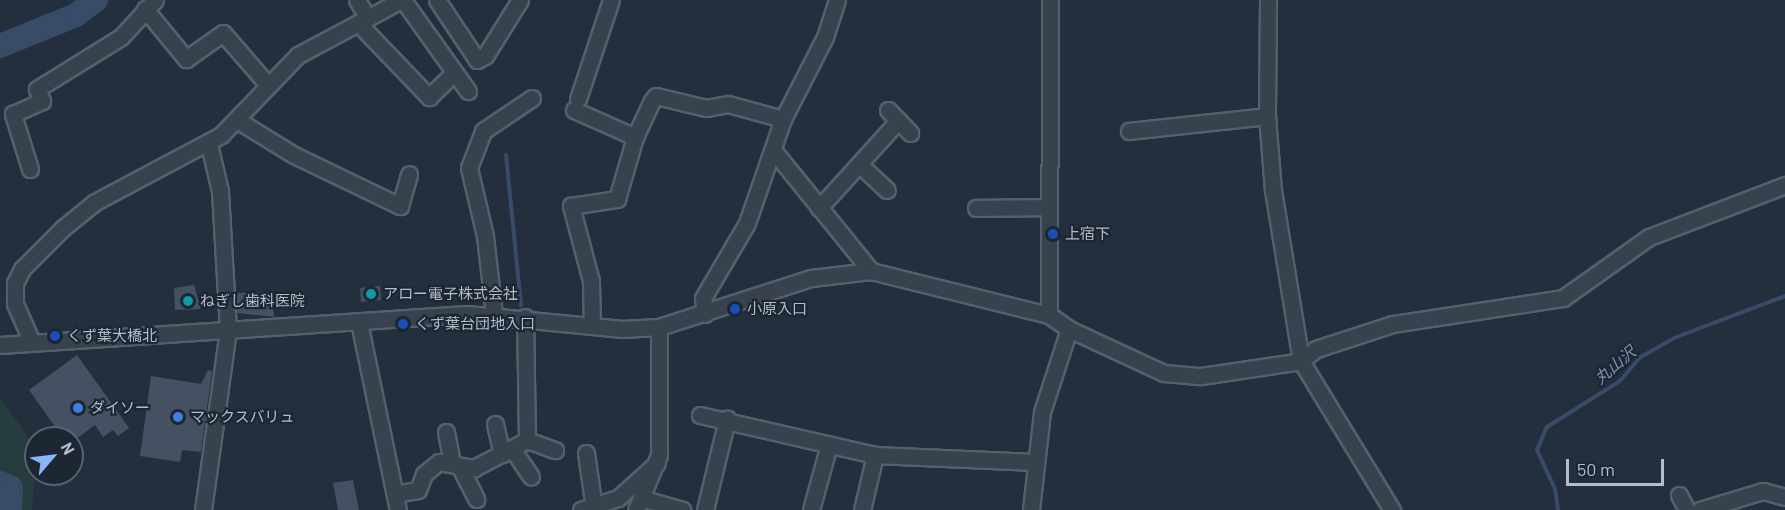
<!DOCTYPE html>
<meta charset="utf-8">
<style>
body{margin:0}
#map{position:relative;width:1785px;height:510px;overflow:hidden;background:#242f3e;font-family:Barlow,"Noto Sans JP",sans-serif}
div>[style]{position:absolute}
.green>*{inset:0;background:#263c3f}
.stream>*{height:4px;margin:-2px;padding:0 2px;transform-origin:2px;border-radius:2px;background:#394c67}
.river>*{height:24px;margin:-12px;padding:0 12px;transform-origin:12px;border-radius:12px;background:#394c67}
.building>*{inset:0;background:#455162}
.roads{filter:drop-shadow(2px 0 #565f6c) drop-shadow(-2px 0 #565f6c) drop-shadow(0 2px #565f6c) drop-shadow(0 -2px #565f6c)}
.minor>*{height:15px;margin:-7.5px;padding:0 7.5px;transform-origin:7.5px;border-radius:7.5px;background:#38414e}
.dots>*{width:16px;height:16px;translate:-50% -50%;box-sizing:border-box;border:3px solid #1d2633;border-radius:50%}
span{translate:-50% -50%;white-space:nowrap;text-align:center;line-height:1.15;-webkit-text-stroke:4.5px #1d2633;paint-order:stroke}
.poi-label{font-size:15px;color:#b4bcc9}
.left{translate:0 -50%;text-align:left}
.water-label{font-size:16px;color:#7c92b1;font-style:italic}
.north{position:absolute;left:24px;top:426px;width:60px;height:60px;box-sizing:border-box;background:#1d2633;border:2px solid #59626f;border-radius:50%;rotate:62deg;font-size:16px;font-weight:700;line-height:24px;text-align:center;color:#b4bcc9}
.north::after{content:'';display:block;margin:auto;width:21px;height:27px;background:#8ab4f8;clip-path:polygon(50% 0,100% 100%,50% 72%,0 100%)}
.scale{position:absolute;left:1566px;top:459px;width:98px;height:27px;box-sizing:border-box;border:3px solid #b4bcc9;border-top:0;padding-left:8px;font-size:18px;line-height:21px;white-space:nowrap;color:#b4bcc9;-webkit-text-stroke:4px #1d2633;paint-order:stroke}
</style>
<div id="map">
<div class="green">
<div style="clip-path:polygon(0 397px,36px 448px,32px 510px,0 510px)"></div>
</div>
<div class="stream">
<div style="left:506px;top:155px;width:151px;rotate:84.3deg"></div>
<div style="left:1558px;top:510px;width:21px;rotate:-98deg"></div>
<div style="left:1555px;top:489px;width:43px;rotate:-114.8deg"></div>
<div style="left:1537px;top:450px;width:25px;rotate:-67deg"></div>
<div style="left:1547px;top:427px;width:86px;rotate:-32.2deg"></div>
<div style="left:1620px;top:381px;width:30px;rotate:-50deg"></div>
<div style="left:1639px;top:358px;width:40px;rotate:-29.7deg"></div>
<div style="left:1674px;top:338px;width:119px;rotate:-20.7deg"></div>
</div>
<div class="river">
<div style="left:0;top:46px;width:82px;rotate:-22.2deg"></div>
<div style="left:76px;top:15px;width:25px;rotate:-37deg"></div>
<div style="left:0;top:483px;width:12px;rotate:24deg"></div>
<div style="left:11px;top:488px;width:22px;rotate:93deg"></div>
</div>
<div class="building">
<div style="clip-path:polygon(194px 285px,201px 309px,175px 310px,174px 288px)"></div>
<div style="clip-path:polygon(380px 286px,381px 300px,361px 302px,360px 288px)"></div>
<div style="clip-path:polygon(272px 292px,274px 317px,237px 313px,236px 293px)"></div>
<div style="clip-path:polygon(77px 355px,129px 428px,118px 436px,113px 430px,103px 437px,95px 425px,76px 439px,63px 438px,29px 390px)"></div>
<div style="clip-path:polygon(208px 370px,212px 371px,201px 452px,182px 450px,180px 462px,140px 456px,151px 376px,201px 384px)"></div>
<div style="clip-path:polygon(353px 480px,359px 510px,338px 510px,333px 483px)"></div>
</div>
<div class="roads">
<div class="minor">
<div style="left:357px;top:0;width:21px;rotate:59deg"></div>
<div style="left:403px;top:0;width:112px;rotate:54.5deg"></div>
<div style="left:437px;top:0;width:72px;rotate:56.3deg"></div>
<div style="left:477px;top:60px;width:9px;rotate:-27deg"></div>
<div style="left:485px;top:56px;width:66px;rotate:-58deg"></div>
<div style="left:1268px;top:0;width:116px;rotate:90.5deg"></div>
<div style="left:1267px;top:116px;width:74px;rotate:85.4deg"></div>
<div style="left:1273px;top:190px;width:173px;rotate:80.7deg"></div>
<div style="left:1301px;top:361px;width:175px;rotate:58.6deg"></div>
<div style="left:145px;top:9px;width:65px;rotate:50.6deg"></div>
<div style="left:186px;top:59px;width:45px;rotate:-35.1deg"></div>
<div style="left:223px;top:33px;width:67px;rotate:49.2deg"></div>
<div style="left:358px;top:23px;width:103px;rotate:46.2deg"></div>
<div style="left:429px;top:97px;width:35px;rotate:-44deg"></div>
<div style="left:578px;top:99px;width:104px;rotate:-71.6deg"></div>
<div style="left:574px;top:110px;width:67px;rotate:23.9deg"></div>
<div style="left:888px;top:110px;width:32px;rotate:46deg"></div>
<div style="left:237px;top:120px;width:67px;rotate:31.6deg"></div>
<div style="left:294px;top:155px;width:118px;rotate:25.7deg"></div>
<div style="left:400px;top:206px;width:33px;rotate:-74deg"></div>
<div style="left:1129px;top:131px;width:139px;rotate:-6.2deg"></div>
<div style="left:773px;top:150px;width:156px;rotate:51deg"></div>
<div style="left:859px;top:164px;width:38px;rotate:43deg"></div>
<div style="left:30px;top:169px;width:58px;rotate:-107.2deg"></div>
<div style="left:13px;top:114px;width:32px;rotate:-24deg"></div>
<div style="left:42px;top:101px;width:13px;rotate:-113deg"></div>
<div style="left:37px;top:89px;width:99px;rotate:-31.8deg"></div>
<div style="left:121px;top:37px;width:50px;rotate:-47.4deg"></div>
<div style="left:819px;top:208px;width:118px;rotate:-47.8deg"></div>
<div style="left:976px;top:208px;width:73px;rotate:-0.8deg"></div>
<div style="left:494px;top:314px;width:79px;rotate:-96.6deg"></div>
<div style="left:485px;top:236px;width:70px;rotate:-103.2deg"></div>
<div style="left:469px;top:168px;width:40px;rotate:-69deg"></div>
<div style="left:483px;top:131px;width:59px;rotate:-34deg"></div>
<div style="left:705px;top:314px;width:16px;rotate:-97deg"></div>
<div style="left:703px;top:298px;width:87px;rotate:-59.6deg"></div>
<div style="left:747px;top:223px;width:110px;rotate:-70.9deg"></div>
<div style="left:783px;top:119px;width:92px;rotate:-62.9deg"></div>
<div style="left:825px;top:37px;width:39px;rotate:-72deg"></div>
<div style="left:1049px;top:315px;width:315px;rotate:-89.8deg"></div>
<div style="left:359px;top:322px;width:192px;rotate:78.3deg"></div>
<div style="left:592px;top:326px;width:45px;rotate:-91.3deg"></div>
<div style="left:591px;top:281px;width:78px;rotate:-104.9deg"></div>
<div style="left:571px;top:206px;width:47px;rotate:-8.7deg"></div>
<div style="left:617px;top:199px;width:65px;rotate:-73.8deg"></div>
<div style="left:635px;top:137px;width:40px;rotate:-65deg"></div>
<div style="left:652px;top:101px;width:6px;rotate:-51deg"></div>
<div style="left:656px;top:96px;width:51px;rotate:13.5deg"></div>
<div style="left:706px;top:108px;width:22px;rotate:-10deg"></div>
<div style="left:728px;top:104px;width:57px;rotate:15.3deg"></div>
<div style="left:32px;top:342px;width:42px;rotate:-114.1deg"></div>
<div style="left:15px;top:304px;width:21px;rotate:-90deg"></div>
<div style="left:15px;top:283px;width:16px;rotate:-63deg"></div>
<div style="left:22px;top:269px;width:58px;rotate:-45deg"></div>
<div style="left:63px;top:228px;width:41px;rotate:-39.1deg"></div>
<div style="left:95px;top:202px;width:143px;rotate:-28deg"></div>
<div style="left:221px;top:135px;width:111px;rotate:-46.1deg"></div>
<div style="left:298px;top:55px;width:117px;rotate:-28.1deg"></div>
<div style="left:0;top:345px;width:468px;rotate:-3.8deg"></div>
<div style="left:467px;top:314px;width:156px;rotate:5.5deg"></div>
<div style="left:622px;top:329px;width:37px;rotate:-3deg"></div>
<div style="left:659px;top:327px;width:160px;rotate:-17.9deg"></div>
<div style="left:811px;top:278px;width:60px;rotate:-6.7deg"></div>
<div style="left:871px;top:271px;width:183px;rotate:13.9deg"></div>
<div style="left:1049px;top:315px;width:24px;rotate:35deg"></div>
<div style="left:1069px;top:329px;width:105px;rotate:24.9deg"></div>
<div style="left:1164px;top:373px;width:37px;rotate:5deg"></div>
<div style="left:1201px;top:376px;width:101px;rotate:-8.5deg"></div>
<div style="left:1301px;top:361px;width:19px;rotate:-39deg"></div>
<div style="left:1316px;top:349px;width:81px;rotate:-18deg"></div>
<div style="left:1393px;top:324px;width:172px;rotate:-8.7deg"></div>
<div style="left:1563px;top:298px;width:105px;rotate:-35.3deg"></div>
<div style="left:1649px;top:237px;width:146px;rotate:-20.9deg"></div>
<div style="left:700px;top:415px;width:180px;rotate:12.9deg"></div>
<div style="left:875px;top:455px;width:160px;rotate:2.5deg"></div>
<div style="left:495px;top:424px;width:31px;rotate:77deg"></div>
<div style="left:446px;top:432px;width:31px;rotate:79deg"></div>
<div style="left:527px;top:440px;width:30px;rotate:20deg"></div>
<div style="left:513px;top:450px;width:32px;rotate:56deg"></div>
<div style="left:586px;top:453px;width:56px;rotate:81.7deg"></div>
<div style="left:460px;top:467px;width:36px;rotate:63deg"></div>
<div style="left:395px;top:494px;width:23px;rotate:-10deg"></div>
<div style="left:418px;top:490px;width:17px;rotate:-69deg"></div>
<div style="left:424px;top:474px;width:19px;rotate:-39deg"></div>
<div style="left:439px;top:462px;width:36px;rotate:10deg"></div>
<div style="left:474px;top:468px;width:60px;rotate:-27.8deg"></div>
<div style="left:527px;top:440px;width:123px;rotate:-90.9deg"></div>
<div style="left:1679px;top:495px;width:17px;rotate:62deg"></div>
<div style="left:644px;top:499px;width:40px;rotate:16deg"></div>
<div style="left:203px;top:510px;width:182px;rotate:-82.1deg"></div>
<div style="left:228px;top:330px;width:139px;rotate:-93.3deg"></div>
<div style="left:220px;top:191px;width:48px;rotate:-103.2deg"></div>
<div style="left:581px;top:510px;width:39px;rotate:-18deg"></div>
<div style="left:618px;top:498px;width:52px;rotate:-41.9deg"></div>
<div style="left:636px;top:510px;width:60px;rotate:-67.3deg"></div>
<div style="left:659px;top:455px;width:128px;rotate:-90deg"></div>
<div style="left:705px;top:510px;width:94px;rotate:-76.4deg"></div>
<div style="left:811px;top:510px;width:68px;rotate:-74.7deg"></div>
<div style="left:862px;top:510px;width:57px;rotate:-76.7deg"></div>
<div style="left:1031px;top:510px;width:99px;rotate:-83.6deg"></div>
<div style="left:1042px;top:412px;width:87px;rotate:-72deg"></div>
<div style="left:1700px;top:510px;width:66px;rotate:-16.8deg"></div>
<div style="left:1763px;top:491px;width:23px;rotate:15deg"></div>
</div>
</div>
<div class="dots">
<div style="left:1053px;top:234px;background:#1a4fb4"></div>
<div style="left:371px;top:294px;background:#0f9aa8"></div>
<div style="left:188px;top:301px;background:#0f9aa8"></div>
<div style="left:735px;top:309px;background:#1a4fb4"></div>
<div style="left:403px;top:324px;background:#1a4fb4"></div>
<div style="left:55px;top:336px;background:#1a4fb4"></div>
<div style="left:78px;top:408px;background:#3f7fe0"></div>
<div style="left:178px;top:417px;background:#3f7fe0"></div>
</div>
<div class="poi-label">
<span class="left" style="left:1065px;top:234px">上宿下</span>
<span class="left" style="left:383px;top:294px">アロー電子株式会社</span>
<span class="left" style="left:200px;top:301px">ねぎし歯科医院</span>
<span class="left" style="left:747px;top:309px">小原入口</span>
<span class="left" style="left:415px;top:324px">くず葉台団地入口</span>
<span class="left" style="left:67px;top:336px">くず葉大橋北</span>
<span class="left" style="left:90px;top:408px">ダイソー</span>
<span class="left" style="left:190px;top:417px">マックスバリュ</span>
</div>
<div class="water-label">
<span style="left:1615px;top:365px;rotate:-40deg">丸山沢</span>
</div>
<div class="north">N</div>
<div class="scale">50 m</div>
</div>
